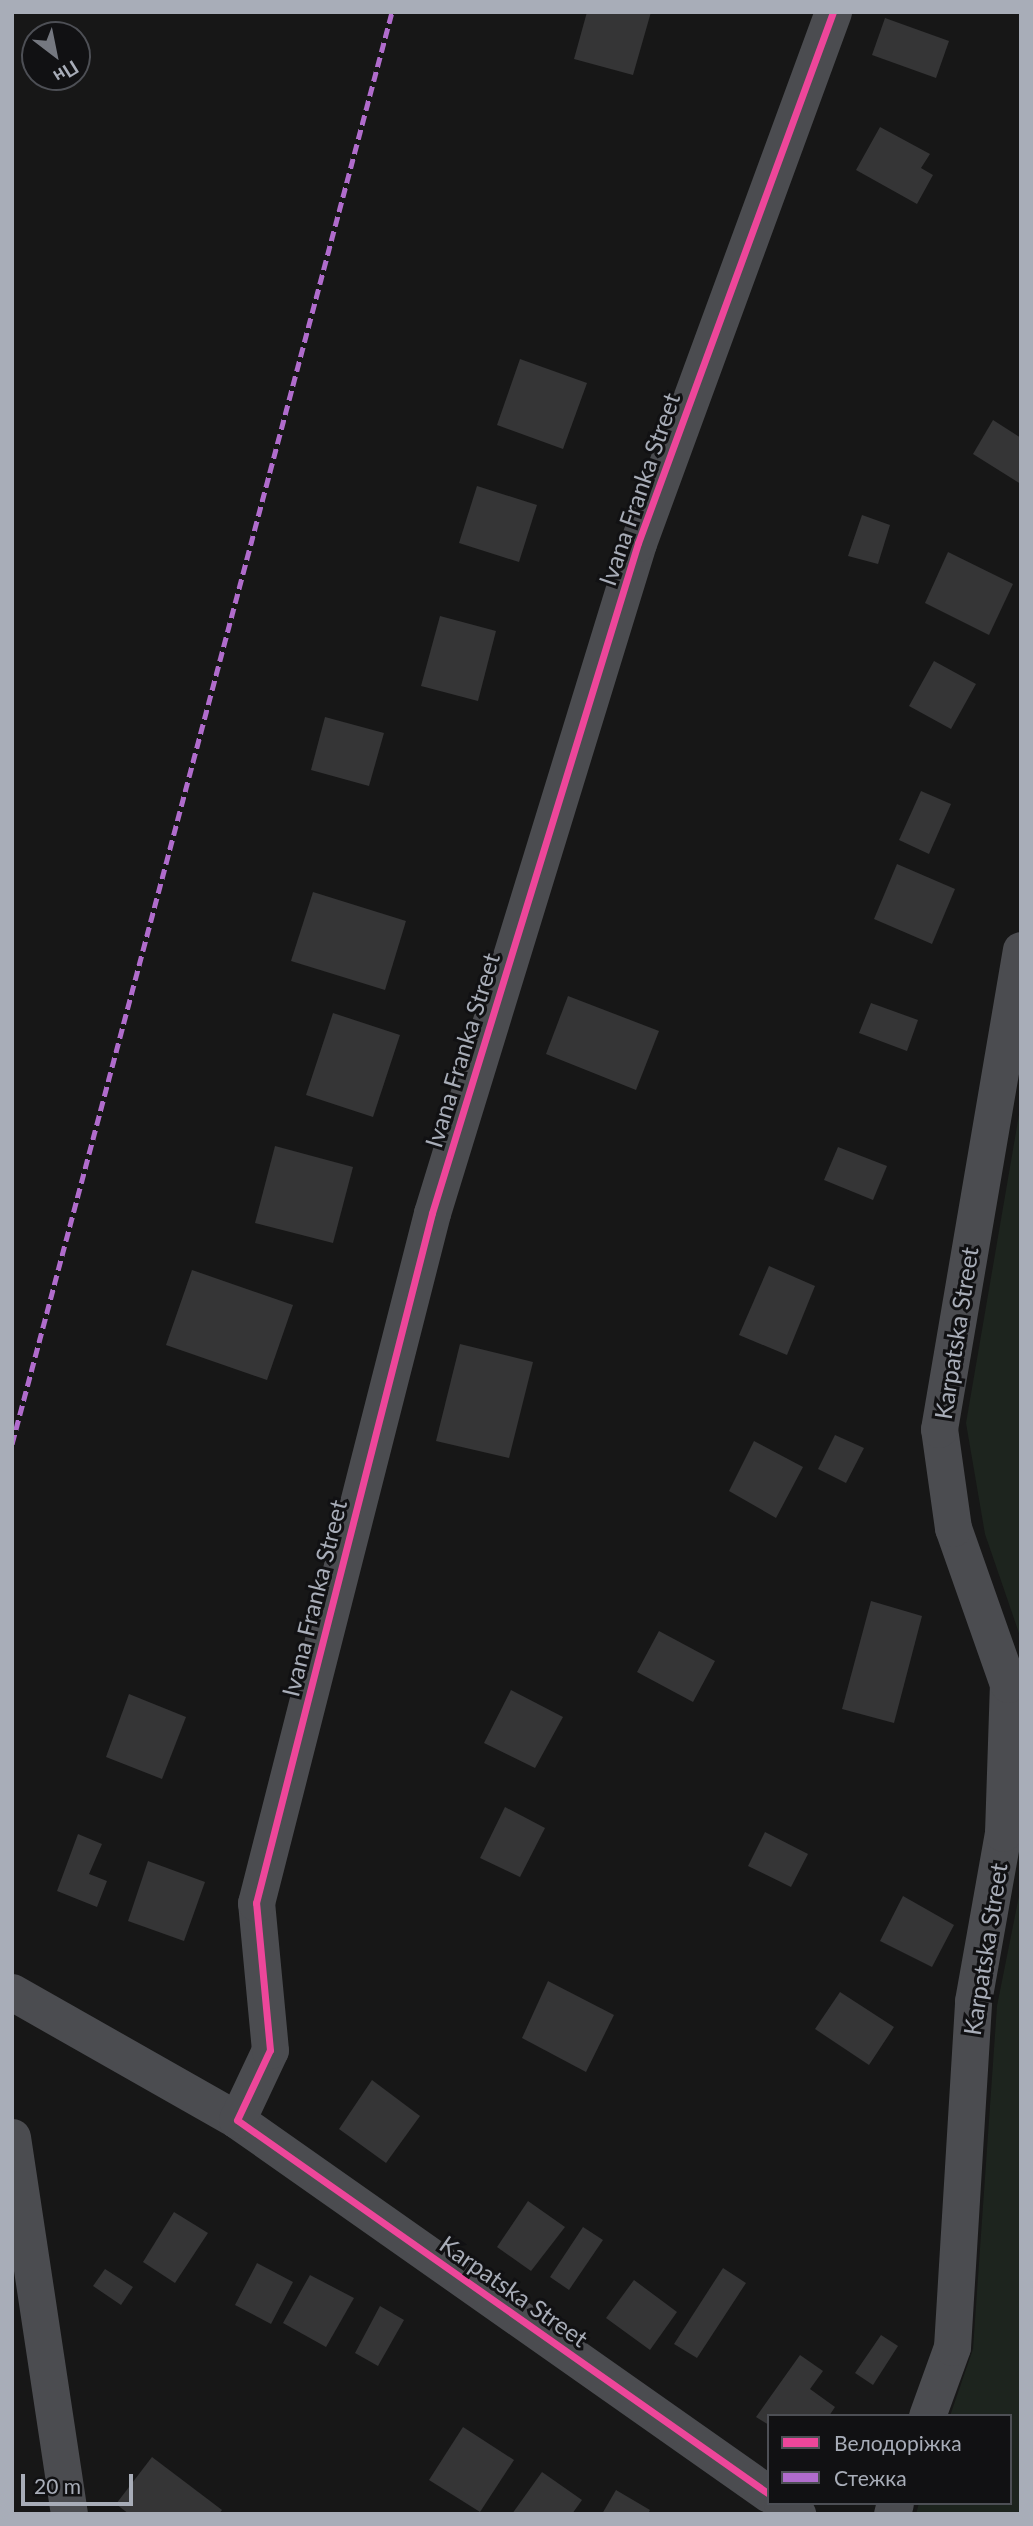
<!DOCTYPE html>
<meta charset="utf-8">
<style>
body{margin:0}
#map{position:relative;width:1033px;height:2526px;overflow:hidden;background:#171717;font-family:Lato,sans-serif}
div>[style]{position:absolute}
.green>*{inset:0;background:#1d241e}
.building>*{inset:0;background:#353536}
.minor>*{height:37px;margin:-18.5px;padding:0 18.5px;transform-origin:18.5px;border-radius:18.5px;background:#4b4c50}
.quiet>*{height:5px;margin-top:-2.5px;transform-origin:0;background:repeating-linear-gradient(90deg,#b06ccc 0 10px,transparent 0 15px)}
.cycleway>*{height:7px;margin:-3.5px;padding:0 3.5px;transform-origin:3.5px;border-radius:3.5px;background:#ed469a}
span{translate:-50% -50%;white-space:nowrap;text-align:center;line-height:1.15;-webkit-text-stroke:6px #111113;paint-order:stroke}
.street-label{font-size:24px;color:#a8adb8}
.frame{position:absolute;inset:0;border:14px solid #a8adb8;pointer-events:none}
.legend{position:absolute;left:767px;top:2414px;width:245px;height:91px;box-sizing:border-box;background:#111113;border:2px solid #4d4f55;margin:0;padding:9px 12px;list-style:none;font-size:21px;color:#a8adb8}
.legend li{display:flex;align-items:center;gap:14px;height:35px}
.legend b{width:35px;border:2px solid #4d4f55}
.north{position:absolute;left:21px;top:21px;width:70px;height:70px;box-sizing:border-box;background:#111113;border:2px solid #4d4f55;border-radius:50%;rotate:148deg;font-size:19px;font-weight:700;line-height:28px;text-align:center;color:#a8adb8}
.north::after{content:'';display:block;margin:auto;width:24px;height:32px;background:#757880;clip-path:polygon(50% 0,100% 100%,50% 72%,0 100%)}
.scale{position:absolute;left:21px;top:2474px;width:112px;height:32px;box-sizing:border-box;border:4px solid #a8adb8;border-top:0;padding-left:9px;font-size:21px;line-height:24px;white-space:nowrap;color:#a8adb8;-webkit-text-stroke:5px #111113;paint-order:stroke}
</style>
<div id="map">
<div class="green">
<div style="clip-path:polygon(1021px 1103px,1021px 1639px,985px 1534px,966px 1423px)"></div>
<div style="clip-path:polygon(1021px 1886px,1021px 2514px,916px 2514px,919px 2503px,1010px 2503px,1010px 2416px,950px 2416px,973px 2349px,997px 2006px)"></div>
</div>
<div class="building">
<div style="clip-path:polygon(587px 12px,651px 12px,633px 75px,574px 59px)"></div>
<div style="clip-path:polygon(885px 18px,949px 41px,936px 78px,872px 55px)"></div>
<div style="clip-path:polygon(880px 127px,930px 154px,921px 168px,933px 175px,917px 204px,856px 170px)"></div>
<div style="clip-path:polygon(520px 359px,587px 383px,563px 449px,497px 425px)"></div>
<div style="clip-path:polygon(993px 420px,1021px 438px,1021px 484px,973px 454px)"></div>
<div style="clip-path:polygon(477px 486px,537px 505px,519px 562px,459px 543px)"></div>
<div style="clip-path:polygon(862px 515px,890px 525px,878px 564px,848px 556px)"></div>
<div style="clip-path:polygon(948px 552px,1013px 584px,989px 635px,925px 603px)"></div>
<div style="clip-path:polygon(440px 616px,496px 631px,478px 701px,421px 686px)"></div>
<div style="clip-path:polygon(934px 661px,976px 684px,951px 729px,909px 706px)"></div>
<div style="clip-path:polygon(325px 717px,384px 733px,369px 786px,311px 770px)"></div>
<div style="clip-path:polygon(921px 791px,951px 804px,929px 854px,899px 840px)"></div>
<div style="clip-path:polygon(897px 864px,955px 889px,932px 944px,874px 919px)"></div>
<div style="clip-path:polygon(313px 892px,406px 921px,385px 990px,291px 961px)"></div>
<div style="clip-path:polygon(568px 996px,659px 1031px,636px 1090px,546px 1054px)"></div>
<div style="clip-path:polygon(871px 1003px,918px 1020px,907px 1051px,859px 1033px)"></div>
<div style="clip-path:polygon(333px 1013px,400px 1035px,373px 1117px,306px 1095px)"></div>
<div style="clip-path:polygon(275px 1146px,353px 1167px,333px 1243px,255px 1223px)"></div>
<div style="clip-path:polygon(838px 1147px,887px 1166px,873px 1200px,824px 1180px)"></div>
<div style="clip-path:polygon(769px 1266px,815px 1286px,787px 1355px,739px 1335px)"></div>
<div style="clip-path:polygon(192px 1270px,293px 1305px,267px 1380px,166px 1345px)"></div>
<div style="clip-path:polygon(460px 1344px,533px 1362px,509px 1458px,436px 1441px)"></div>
<div style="clip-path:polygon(835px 1435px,864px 1448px,846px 1483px,818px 1469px)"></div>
<div style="clip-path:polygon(754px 1441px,803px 1467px,776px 1518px,729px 1491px)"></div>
<div style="clip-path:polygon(871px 1601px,922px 1616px,894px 1723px,842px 1709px)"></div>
<div style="clip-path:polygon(659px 1631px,715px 1661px,693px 1702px,637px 1672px)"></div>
<div style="clip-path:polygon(511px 1690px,563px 1717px,535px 1768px,484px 1743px)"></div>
<div style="clip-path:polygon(129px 1694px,186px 1717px,162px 1779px,106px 1757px)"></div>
<div style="clip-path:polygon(505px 1807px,545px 1828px,520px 1877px,480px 1858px)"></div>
<div style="clip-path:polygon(765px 1832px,808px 1854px,791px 1887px,748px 1866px)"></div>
<div style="clip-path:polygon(78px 1834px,102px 1844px,89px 1874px,107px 1881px,97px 1907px,57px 1891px)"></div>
<div style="clip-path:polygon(148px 1861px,205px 1882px,184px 1941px,128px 1921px)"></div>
<div style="clip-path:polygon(903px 1896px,954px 1925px,932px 1967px,880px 1941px)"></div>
<div style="clip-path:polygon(548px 1981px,614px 2015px,586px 2072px,522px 2038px)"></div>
<div style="clip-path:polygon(840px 1992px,894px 2027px,869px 2065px,815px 2029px)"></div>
<div style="clip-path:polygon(372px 2080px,420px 2116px,386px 2163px,339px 2129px)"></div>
<div style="clip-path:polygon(528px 2201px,565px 2227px,531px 2271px,497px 2247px)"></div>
<div style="clip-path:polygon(174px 2212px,208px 2233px,175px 2283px,143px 2262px)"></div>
<div style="clip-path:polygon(583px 2227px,603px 2240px,569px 2290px,550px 2277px)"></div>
<div style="clip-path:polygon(257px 2263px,293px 2282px,271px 2324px,235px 2305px)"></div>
<div style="clip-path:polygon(723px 2268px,746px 2283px,697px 2358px,674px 2344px)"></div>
<div style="clip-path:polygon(105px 2269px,133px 2287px,121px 2305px,93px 2286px)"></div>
<div style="clip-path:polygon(310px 2275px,354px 2298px,326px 2347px,283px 2323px)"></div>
<div style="clip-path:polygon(634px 2280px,677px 2312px,650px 2350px,606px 2318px)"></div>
<div style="clip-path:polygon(380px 2306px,404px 2320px,378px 2366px,355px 2353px)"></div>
<div style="clip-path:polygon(881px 2335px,898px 2346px,873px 2385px,855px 2373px)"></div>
<div style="clip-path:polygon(800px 2355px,823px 2371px,810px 2389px,835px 2407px,829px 2416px,769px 2416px,769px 2425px,756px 2417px)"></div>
<div style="clip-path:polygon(463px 2427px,514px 2460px,480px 2512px,429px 2480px)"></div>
<div style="clip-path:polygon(152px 2457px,222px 2510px,219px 2514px,129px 2514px,116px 2504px)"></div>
<div style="clip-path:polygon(542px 2472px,582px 2500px,572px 2514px,512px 2514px)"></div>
<div style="clip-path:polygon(616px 2490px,650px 2510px,648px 2514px,602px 2514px)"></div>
</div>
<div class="minor">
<div style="left:12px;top:1992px;width:259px;rotate:29.6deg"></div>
<div style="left:237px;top:2120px;width:650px;rotate:35.11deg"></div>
<div style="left:237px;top:2120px;width:77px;rotate:-64.8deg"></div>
<div style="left:270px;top:2050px;width:148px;rotate:-95.4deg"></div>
<div style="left:256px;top:1903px;width:712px;rotate:-75.69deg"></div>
<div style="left:432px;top:1213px;width:701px;rotate:-72.91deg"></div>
<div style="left:638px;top:543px;width:566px;rotate:-69.84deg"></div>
<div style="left:12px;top:2137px;width:381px;rotate:81.4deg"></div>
<div style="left:927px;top:2416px;width:73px;rotate:-70.1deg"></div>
<div style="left:952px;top:2347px;width:347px;rotate:-86.5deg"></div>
<div style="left:973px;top:2001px;width:171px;rotate:-79.9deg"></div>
<div style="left:1003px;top:1833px;width:149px;rotate:-88.1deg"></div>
<div style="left:1008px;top:1684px;width:165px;rotate:-109.4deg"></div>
<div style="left:953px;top:1528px;width:100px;rotate:-98deg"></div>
<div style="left:939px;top:1429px;width:486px;rotate:-80.3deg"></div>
<div style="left:782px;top:2503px;width:19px;rotate:36deg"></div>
<div style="left:892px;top:2514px;width:11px;rotate:-75deg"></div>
</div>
<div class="quiet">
<div style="left:12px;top:1444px;width:1482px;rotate:-75.14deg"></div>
</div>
<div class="cycleway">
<div style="left:769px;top:2494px;width:650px;rotate:-144.89deg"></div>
<div style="left:237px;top:2120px;width:77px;rotate:-64.8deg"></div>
<div style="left:270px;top:2050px;width:148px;rotate:-95.4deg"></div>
<div style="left:256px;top:1903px;width:712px;rotate:-75.69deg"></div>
<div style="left:432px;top:1213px;width:701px;rotate:-72.91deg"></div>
<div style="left:638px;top:543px;width:566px;rotate:-69.84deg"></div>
</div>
<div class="street-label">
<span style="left:639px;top:489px;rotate:-71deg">Ivana Franka Street</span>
<span style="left:462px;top:1050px;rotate:-73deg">Ivana Franka Street</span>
<span style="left:956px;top:1333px;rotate:-81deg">Karpatska Street</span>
<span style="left:314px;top:1598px;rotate:-76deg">Ivana Franka Street</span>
<span style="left:985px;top:1949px;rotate:-81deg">Karpatska Street</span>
<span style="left:514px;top:2291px;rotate:35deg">Karpatska Street</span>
</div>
<div class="frame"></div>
<ul class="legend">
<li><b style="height:9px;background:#ed469a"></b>Велодоріжка</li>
<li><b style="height:9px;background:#b06ccc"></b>Стежка</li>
</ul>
<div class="north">Пн</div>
<div class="scale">20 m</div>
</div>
